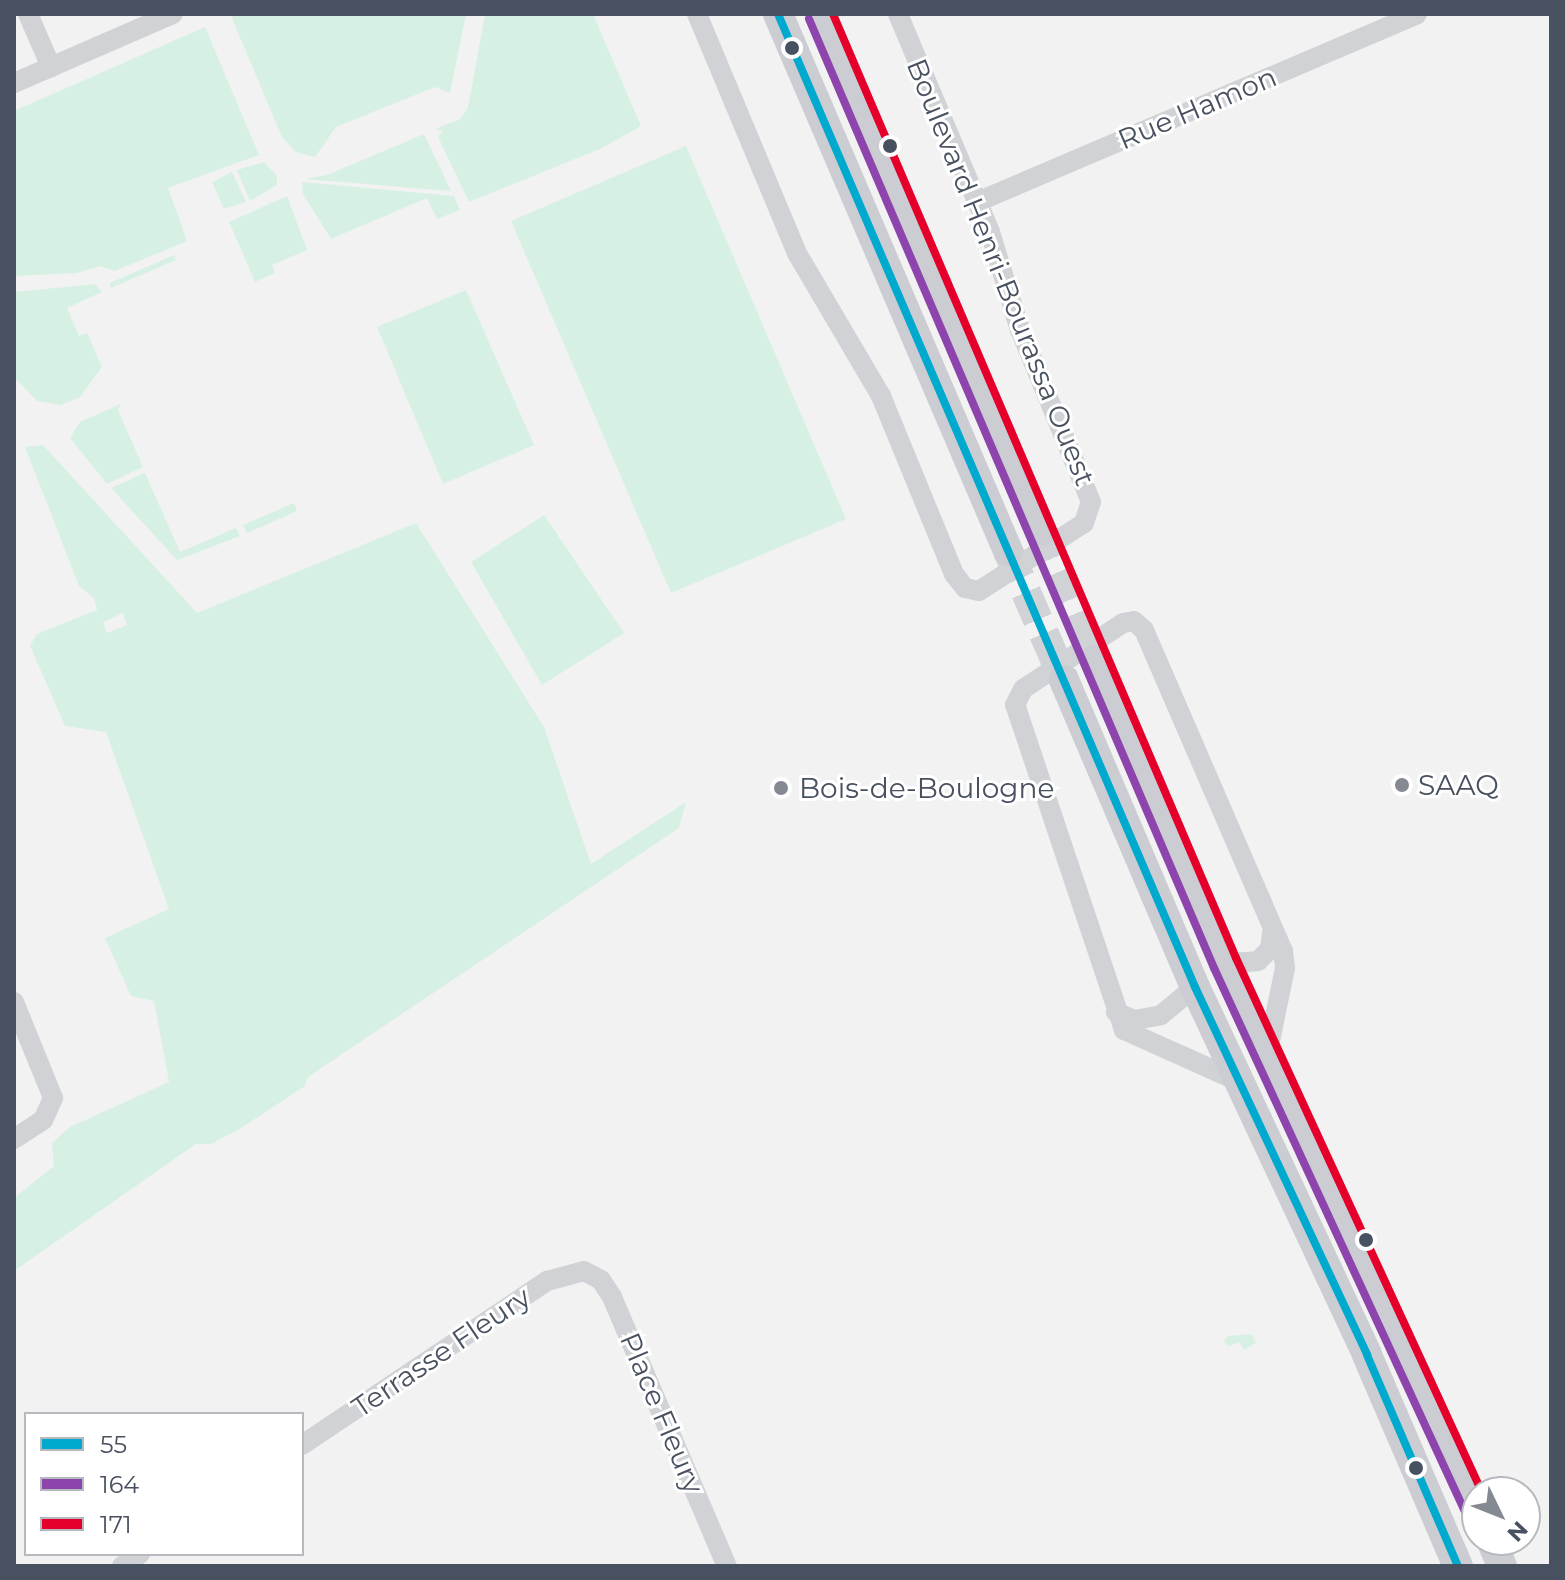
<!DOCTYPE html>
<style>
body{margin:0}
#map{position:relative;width:1565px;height:1580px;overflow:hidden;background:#f2f2f2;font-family:Montserrat,sans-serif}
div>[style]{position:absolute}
.green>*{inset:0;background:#d6f1e4}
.primary-tunnel>*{height:30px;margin-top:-15px;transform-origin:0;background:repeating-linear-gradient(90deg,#d0d2d5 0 30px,transparent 0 45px)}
.street>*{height:20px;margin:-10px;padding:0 10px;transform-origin:10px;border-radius:10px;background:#d0d2d5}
.primary>*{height:30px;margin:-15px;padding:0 15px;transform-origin:15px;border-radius:15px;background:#cbcdd2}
.bus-1>*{height:8px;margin:-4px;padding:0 4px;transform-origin:4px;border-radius:4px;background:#00a9ce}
.bus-2>*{height:8px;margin:-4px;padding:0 4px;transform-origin:4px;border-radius:4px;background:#8e44ad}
.bus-3>*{height:8px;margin:-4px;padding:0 4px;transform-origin:4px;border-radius:4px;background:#e4002b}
.dots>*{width:22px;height:22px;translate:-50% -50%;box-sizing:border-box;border:4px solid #fff;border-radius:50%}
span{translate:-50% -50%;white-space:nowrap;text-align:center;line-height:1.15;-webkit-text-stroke:6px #fff;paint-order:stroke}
.street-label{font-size:28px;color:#48515f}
.poi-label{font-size:28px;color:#48515f}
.left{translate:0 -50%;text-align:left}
.frame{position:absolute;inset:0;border:16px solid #48515f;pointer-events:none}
.legend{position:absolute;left:24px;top:1412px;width:280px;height:144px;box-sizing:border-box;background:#fff;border:2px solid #b6b9bf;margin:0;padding:10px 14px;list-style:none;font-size:24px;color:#48515f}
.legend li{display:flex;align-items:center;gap:16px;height:40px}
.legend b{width:40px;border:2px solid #b6b9bf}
.north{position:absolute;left:1461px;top:1476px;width:80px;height:80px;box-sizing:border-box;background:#fff;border:2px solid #b6b9bf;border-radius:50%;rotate:133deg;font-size:22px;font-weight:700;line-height:32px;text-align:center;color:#48515f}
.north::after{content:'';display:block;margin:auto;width:28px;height:36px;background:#848992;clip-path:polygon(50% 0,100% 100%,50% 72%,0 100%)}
</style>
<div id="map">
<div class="green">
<div style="clip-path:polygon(466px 14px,450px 93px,435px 87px,336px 127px,315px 157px,296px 152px,282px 137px,231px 16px)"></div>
<div style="clip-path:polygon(485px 14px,593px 14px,641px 126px,602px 148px,469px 202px,438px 137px,443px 131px,435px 129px,460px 119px,468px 108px)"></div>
<div style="clip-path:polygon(205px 27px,259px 155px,168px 188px,187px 241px,115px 271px,100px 266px,77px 273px,14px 276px,14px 111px)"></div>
<div style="clip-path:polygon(424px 134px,451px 191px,305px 179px,327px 175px)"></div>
<div style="clip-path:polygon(686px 146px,846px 519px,671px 593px,511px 221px)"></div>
<div style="clip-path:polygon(264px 162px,277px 176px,277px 185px,250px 201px,237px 170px)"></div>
<div style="clip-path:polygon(232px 172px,246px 202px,224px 209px,212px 182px)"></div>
<div style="clip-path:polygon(302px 182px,454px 196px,460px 210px,437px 219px,427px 198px,331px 239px,303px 194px)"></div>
<div style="clip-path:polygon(287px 196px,307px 250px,272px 265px,275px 273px,255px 282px,229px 222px)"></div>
<div style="clip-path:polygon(174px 255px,176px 260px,111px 288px,110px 283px)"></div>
<div style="clip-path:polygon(95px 284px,102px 292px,67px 308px,79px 336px,87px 333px,102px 367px,80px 397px,61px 405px,37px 401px,14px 377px,14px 292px)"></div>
<div style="clip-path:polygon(466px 290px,534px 445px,443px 484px,377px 327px)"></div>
<div style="clip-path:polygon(121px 404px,118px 410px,143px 467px,107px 484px,70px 438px,80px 422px)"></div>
<div style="clip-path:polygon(evenodd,43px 445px,197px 613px,416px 523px,544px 727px,591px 864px,686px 802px,679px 828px,308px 1077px,305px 1086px,238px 1130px,211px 1144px,196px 1144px,14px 1271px,14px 1198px,54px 1166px,52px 1143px,70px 1127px,169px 1082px,154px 1001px,131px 996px,105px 938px,169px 909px,106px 732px,65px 726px,30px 646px,37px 634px,97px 610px,94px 598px,79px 586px,25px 447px,43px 445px,123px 613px,127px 625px,107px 633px,103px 622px,123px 613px)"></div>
<div style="clip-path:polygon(145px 473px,180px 552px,236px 528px,240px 536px,177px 560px,111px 488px)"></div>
<div style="clip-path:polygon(294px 503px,297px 511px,247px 533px,243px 525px)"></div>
<div style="clip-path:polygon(544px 515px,624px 633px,542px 685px,471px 562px)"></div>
<div style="clip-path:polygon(1251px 1334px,1256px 1343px,1244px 1350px,1240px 1342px,1229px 1346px,1223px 1342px,1228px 1336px)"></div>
</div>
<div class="primary-tunnel">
<div style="left:1040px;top:531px;width:140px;rotate:66.9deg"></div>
<div style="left:1008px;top:551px;width:141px;rotate:66.5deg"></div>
</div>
<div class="street">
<div style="left:28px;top:14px;width:58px;rotate:66.5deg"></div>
<div style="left:697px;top:14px;width:261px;rotate:67.3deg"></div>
<div style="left:798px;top:255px;width:164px;rotate:59.5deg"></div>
<div style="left:881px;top:396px;width:192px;rotate:67.7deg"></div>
<div style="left:954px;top:574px;width:18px;rotate:52deg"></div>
<div style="left:965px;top:588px;width:14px;rotate:12deg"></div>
<div style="left:979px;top:591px;width:125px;rotate:-32.9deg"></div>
<div style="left:1084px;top:523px;width:22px;rotate:-72deg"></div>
<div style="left:1091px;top:502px;width:186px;rotate:-112.4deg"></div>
<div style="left:1020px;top:330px;width:102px;rotate:-107deg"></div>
<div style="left:990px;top:232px;width:237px;rotate:-112.9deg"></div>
<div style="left:14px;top:83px;width:173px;rotate:-23.5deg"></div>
<div style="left:977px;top:202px;width:478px;rotate:-23.1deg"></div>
<div style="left:1225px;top:963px;width:33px;rotate:-3deg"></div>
<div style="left:1258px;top:961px;width:17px;rotate:-45deg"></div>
<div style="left:1270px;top:949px;width:17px;rotate:-83deg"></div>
<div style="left:14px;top:1002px;width:104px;rotate:67.9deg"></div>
<div style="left:53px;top:1098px;width:24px;rotate:114deg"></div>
<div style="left:43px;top:1120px;width:35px;rotate:147deg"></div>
<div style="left:1116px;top:1012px;width:20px;rotate:24deg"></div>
<div style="left:1134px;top:1020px;width:27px;rotate:-10deg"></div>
<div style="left:1161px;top:1015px;width:44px;rotate:-39.5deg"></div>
<div style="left:1238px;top:1081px;width:125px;rotate:-155.9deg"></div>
<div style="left:1124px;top:1030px;width:343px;rotate:-108.5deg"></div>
<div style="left:1015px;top:705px;width:18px;rotate:-63deg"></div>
<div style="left:1023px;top:689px;width:120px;rotate:-33.4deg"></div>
<div style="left:1123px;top:623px;width:11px;rotate:-10deg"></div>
<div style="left:1134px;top:621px;width:13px;rotate:42deg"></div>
<div style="left:1144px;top:630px;width:350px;rotate:66.6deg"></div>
<div style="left:1283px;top:951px;width:17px;rotate:83deg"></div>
<div style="left:1285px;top:968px;width:85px;rotate:101.6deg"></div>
<div style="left:302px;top:1445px;width:295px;rotate:-33.8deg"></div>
<div style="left:547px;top:1281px;width:38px;rotate:-15deg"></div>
<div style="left:584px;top:1271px;width:19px;rotate:28deg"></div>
<div style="left:601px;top:1280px;width:20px;rotate:57deg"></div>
<div style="left:612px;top:1297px;width:293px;rotate:66.9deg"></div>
<div style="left:122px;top:1566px;width:22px;rotate:-34deg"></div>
</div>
<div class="primary">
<div style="left:778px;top:14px;width:584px;rotate:66.81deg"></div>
<div style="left:820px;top:14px;width:562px;rotate:66.95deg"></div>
<div style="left:1095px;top:660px;width:330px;rotate:66.8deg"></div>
<div style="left:1225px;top:963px;width:601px;rotate:65.22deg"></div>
<div style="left:1064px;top:680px;width:334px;rotate:66.9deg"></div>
<div style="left:1195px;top:987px;width:406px;rotate:64.9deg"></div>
<div style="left:1367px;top:1355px;width:230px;rotate:66.7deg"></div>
<div style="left:1491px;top:1540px;width:28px;rotate:67deg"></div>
</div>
<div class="bus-1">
<div style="left:778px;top:14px;width:1059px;rotate:66.8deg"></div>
<div style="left:1195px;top:987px;width:406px;rotate:64.9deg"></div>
<div style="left:1367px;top:1355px;width:230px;rotate:66.7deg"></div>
</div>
<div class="bus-2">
<div style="left:809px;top:19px;width:1032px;rotate:66.89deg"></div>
<div style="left:1214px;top:968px;width:601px;rotate:65.22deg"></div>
</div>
<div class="bus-3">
<div style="left:833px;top:14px;width:1026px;rotate:66.88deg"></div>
<div style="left:1236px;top:958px;width:588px;rotate:65.27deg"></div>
</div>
<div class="dots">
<div style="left:792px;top:48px;background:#48515f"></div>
<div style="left:890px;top:146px;background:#48515f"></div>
<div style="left:1402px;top:785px;background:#848992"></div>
<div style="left:781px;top:788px;background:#848992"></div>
<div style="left:1366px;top:1240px;background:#48515f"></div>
<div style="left:1416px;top:1468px;background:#48515f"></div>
</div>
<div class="street-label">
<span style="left:1197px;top:108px;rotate:-23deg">Rue Hamon</span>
<span style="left:1001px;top:272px;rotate:68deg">Boulevard Henri-Bourassa Ouest</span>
<span style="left:441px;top:1352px;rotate:-34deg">Terrasse Fleury</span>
<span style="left:662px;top:1413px;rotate:67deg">Place Fleury</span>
</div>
<div class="poi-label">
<span class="left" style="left:1418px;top:785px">SAAQ</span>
<span class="left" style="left:799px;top:788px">Bois-de-Boulogne</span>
</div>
<div class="frame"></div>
<ul class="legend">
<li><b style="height:10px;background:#00a9ce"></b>55</li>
<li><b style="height:10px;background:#8e44ad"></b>164</li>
<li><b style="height:10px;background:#e4002b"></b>171</li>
</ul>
<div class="north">N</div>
</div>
